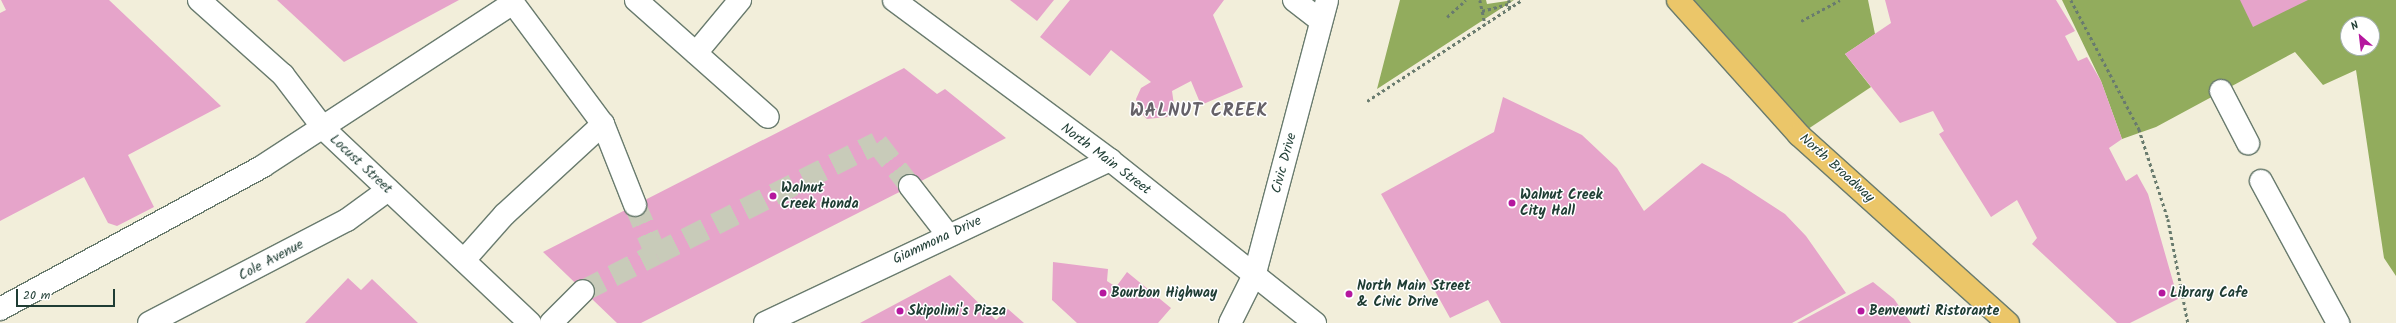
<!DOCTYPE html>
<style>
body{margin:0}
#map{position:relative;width:2396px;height:323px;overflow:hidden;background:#f2eeda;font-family:Kalam,sans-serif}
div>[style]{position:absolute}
.forest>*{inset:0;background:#92ac5d}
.building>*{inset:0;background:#e6a4ca}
.minor-tunnel>*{height:22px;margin-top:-11px;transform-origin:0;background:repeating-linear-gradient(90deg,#c8cbb9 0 22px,transparent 0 33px)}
.path>*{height:2.5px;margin-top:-1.25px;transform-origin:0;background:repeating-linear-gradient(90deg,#697b6e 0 3px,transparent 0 6px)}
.roads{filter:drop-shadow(1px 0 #697b6e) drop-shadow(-1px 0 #697b6e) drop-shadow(0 1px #697b6e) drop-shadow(0 -1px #697b6e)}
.minor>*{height:22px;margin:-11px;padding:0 11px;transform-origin:11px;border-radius:11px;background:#fff}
.major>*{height:22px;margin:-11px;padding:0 11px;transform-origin:11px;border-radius:11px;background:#ebc669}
.dots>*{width:11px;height:11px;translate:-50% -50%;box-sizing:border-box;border:2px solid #fff;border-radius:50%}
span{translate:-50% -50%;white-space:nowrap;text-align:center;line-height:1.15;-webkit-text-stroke:3px #fff;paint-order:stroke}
.street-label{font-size:14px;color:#1f3d34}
.poi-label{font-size:14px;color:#1f3d34;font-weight:700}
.left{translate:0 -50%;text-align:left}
.district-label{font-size:18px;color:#656168;font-weight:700;letter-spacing:1px}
.north{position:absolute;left:2340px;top:16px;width:40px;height:40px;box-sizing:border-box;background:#fff;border:1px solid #a5b1ae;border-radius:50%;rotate:332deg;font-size:11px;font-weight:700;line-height:16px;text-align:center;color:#1f3d34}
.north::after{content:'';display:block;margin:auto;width:14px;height:18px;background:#b5179e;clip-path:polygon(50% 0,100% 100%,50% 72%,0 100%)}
.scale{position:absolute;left:16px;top:289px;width:99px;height:18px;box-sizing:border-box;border:2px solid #1f3d34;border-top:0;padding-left:5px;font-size:12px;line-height:14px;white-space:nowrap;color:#1f3d34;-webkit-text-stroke:3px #fff;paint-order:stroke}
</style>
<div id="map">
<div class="forest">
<div style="clip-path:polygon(1400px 0,1486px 0,1487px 4px,1514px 0,1377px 89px)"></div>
<div style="clip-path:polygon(1678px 0,1868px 0,1875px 34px,1845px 54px,1871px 87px,1799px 135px)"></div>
<div style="clip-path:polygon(evenodd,2062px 0,2396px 0,2396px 276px,2384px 258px,2356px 70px,2323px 85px,2295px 52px,2156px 127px,2122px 139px,2101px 81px,2062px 0,2348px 24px,2372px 24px,2372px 48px,2348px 48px,2348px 24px)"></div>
</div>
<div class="building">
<div style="clip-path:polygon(1px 0,109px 0,221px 106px,128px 155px,154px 207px,117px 226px,108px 223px,84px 177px,0 221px,0 13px,6px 10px)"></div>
<div style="clip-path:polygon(277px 0,459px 0,344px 62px)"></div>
<div style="clip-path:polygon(1010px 0,1054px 0,1037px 21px)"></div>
<div style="clip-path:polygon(1070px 0,1224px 0,1213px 15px,1243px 87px,1201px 105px,1191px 81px,1172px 91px,1174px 105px,1167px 117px,1147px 119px,1138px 110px,1136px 99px,1141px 88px,1151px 82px,1111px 50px,1090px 76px,1040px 37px)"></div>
<div style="clip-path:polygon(2056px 0,2075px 31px,2065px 36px,2078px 61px,2087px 57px,2101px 81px,2122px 139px,2109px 148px,2126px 181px,2137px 174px,2148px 194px,2178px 299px,2130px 323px,2117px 323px,2032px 244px,2037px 238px,2017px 200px,1991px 217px,1939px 134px,1944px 131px,1933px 111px,1900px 123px,1845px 54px,1891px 23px,1885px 0)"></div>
<div style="clip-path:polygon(2240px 0,2308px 0,2253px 27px)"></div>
<div style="clip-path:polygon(904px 68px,937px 94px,945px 89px,1006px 138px,641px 323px,617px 323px,543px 252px)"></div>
<div style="clip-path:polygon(1503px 97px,1582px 135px,1617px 168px,1644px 211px,1702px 163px,1728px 177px,1785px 214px,1806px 236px,1846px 293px,1792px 323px,1501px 323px,1488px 300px,1450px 318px,1381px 194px,1494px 132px)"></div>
<div style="clip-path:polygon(1053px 262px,1108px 269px,1107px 281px,1116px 287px,1127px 272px,1171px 308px,1158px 323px,1077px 323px,1052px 300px)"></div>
<div style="clip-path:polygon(950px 275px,996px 320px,1008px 309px,1024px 323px,860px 323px)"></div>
<div style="clip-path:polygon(348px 278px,361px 290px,372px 279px,418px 323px,305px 323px)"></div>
<div style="clip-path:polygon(1873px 282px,1894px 299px,1911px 323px,1797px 323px)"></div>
</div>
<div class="minor-tunnel">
<div style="left:656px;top:254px;width:247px;rotate:-26.7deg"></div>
<div style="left:877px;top:143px;width:54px;rotate:52.5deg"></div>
<div style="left:583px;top:291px;width:82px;rotate:-26.9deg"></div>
<div style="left:656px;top:254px;width:53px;rotate:-113.2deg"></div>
</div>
<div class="path">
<div style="left:1480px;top:0;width:25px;rotate:78deg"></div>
<div style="left:1509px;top:0;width:8px;rotate:83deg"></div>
<div style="left:2071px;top:0;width:146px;rotate:62.2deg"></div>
<div style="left:2139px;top:129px;width:95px;rotate:72.1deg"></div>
<div style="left:2168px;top:219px;width:106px;rotate:79.1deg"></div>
<div style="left:1482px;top:11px;width:28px;rotate:-15deg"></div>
<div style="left:1447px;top:17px;width:25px;rotate:-42deg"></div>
<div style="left:1801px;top:21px;width:44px;rotate:-28.3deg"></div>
<div style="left:1367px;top:101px;width:185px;rotate:-33.1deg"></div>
</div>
<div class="roads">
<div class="minor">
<div style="left:199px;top:0;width:113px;rotate:41.8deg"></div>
<div style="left:283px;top:75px;width:68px;rotate:52.8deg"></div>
<div style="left:324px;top:129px;width:283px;rotate:43.3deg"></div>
<div style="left:636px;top:0;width:176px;rotate:41.6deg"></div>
<div style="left:894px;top:0;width:269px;rotate:36.5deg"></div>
<div style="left:1110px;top:160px;width:262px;rotate:38.5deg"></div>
<div style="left:1294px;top:0;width:34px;rotate:38deg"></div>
<div style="left:696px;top:53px;width:69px;rotate:-50.3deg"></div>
<div style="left:2221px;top:91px;width:59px;rotate:62.6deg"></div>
<div style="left:603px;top:124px;width:87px;rotate:68.4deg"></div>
<div style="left:2261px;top:181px;width:162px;rotate:61.5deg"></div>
<div style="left:910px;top:186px;width:62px;rotate:52.2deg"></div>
<div style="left:0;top:309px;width:299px;rotate:-28.5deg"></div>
<div style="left:263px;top:166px;width:298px;rotate:-33.1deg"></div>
<div style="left:513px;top:3px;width:151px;rotate:53.4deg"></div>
<div style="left:603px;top:124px;width:134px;rotate:137.4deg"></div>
<div style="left:504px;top:215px;width:60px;rotate:131.6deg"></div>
<div style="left:149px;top:323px;width:223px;rotate:-27.5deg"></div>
<div style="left:347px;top:220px;width:51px;rotate:-36.2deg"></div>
<div style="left:551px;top:323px;width:45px;rotate:-45deg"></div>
<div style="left:765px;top:323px;width:382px;rotate:-25.3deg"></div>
<div style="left:1230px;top:323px;width:56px;rotate:-63.4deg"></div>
<div style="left:1255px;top:273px;width:282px;rotate:-75.2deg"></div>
</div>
<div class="major">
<div style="left:1678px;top:0;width:181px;rotate:48.1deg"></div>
<div style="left:1799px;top:135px;width:281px;rotate:42deg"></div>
</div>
</div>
<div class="dots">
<div style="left:773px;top:196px;background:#b5179e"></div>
<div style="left:1512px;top:203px;background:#b5179e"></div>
<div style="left:1103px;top:293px;background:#b5179e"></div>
<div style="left:2162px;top:293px;background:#b5179e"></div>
<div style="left:1349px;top:294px;background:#b5179e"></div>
<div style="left:900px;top:311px;background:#b5179e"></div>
<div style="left:1861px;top:311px;background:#b5179e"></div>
</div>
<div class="street-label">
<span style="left:1106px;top:159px;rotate:37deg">North Main Street</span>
<span style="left:1284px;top:163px;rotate:-75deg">Civic Drive</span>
<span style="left:361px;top:164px;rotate:43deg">Locust Street</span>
<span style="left:1837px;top:168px;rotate:42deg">North Broadway</span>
<span style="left:937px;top:240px;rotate:-25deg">Giammona Drive</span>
<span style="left:271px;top:260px;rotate:-28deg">Cole Avenue</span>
</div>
<div class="poi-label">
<span class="left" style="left:781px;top:196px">Walnut<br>Creek Honda</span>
<span class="left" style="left:1520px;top:203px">Walnut Creek<br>City Hall</span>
<span class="left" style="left:1357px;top:294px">North Main Street<br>&amp; Civic Drive</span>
<span class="left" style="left:1111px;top:293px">Bourbon Highway</span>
<span class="left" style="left:2170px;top:293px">Library Cafe</span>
<span class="left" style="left:908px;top:311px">Skipolini's Pizza</span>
<span class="left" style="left:1869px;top:311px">Benvenuti Ristorante</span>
</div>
<div class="district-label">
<span style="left:1199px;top:112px">WALNUT CREEK</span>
</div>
<div class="north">N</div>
<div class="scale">20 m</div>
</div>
